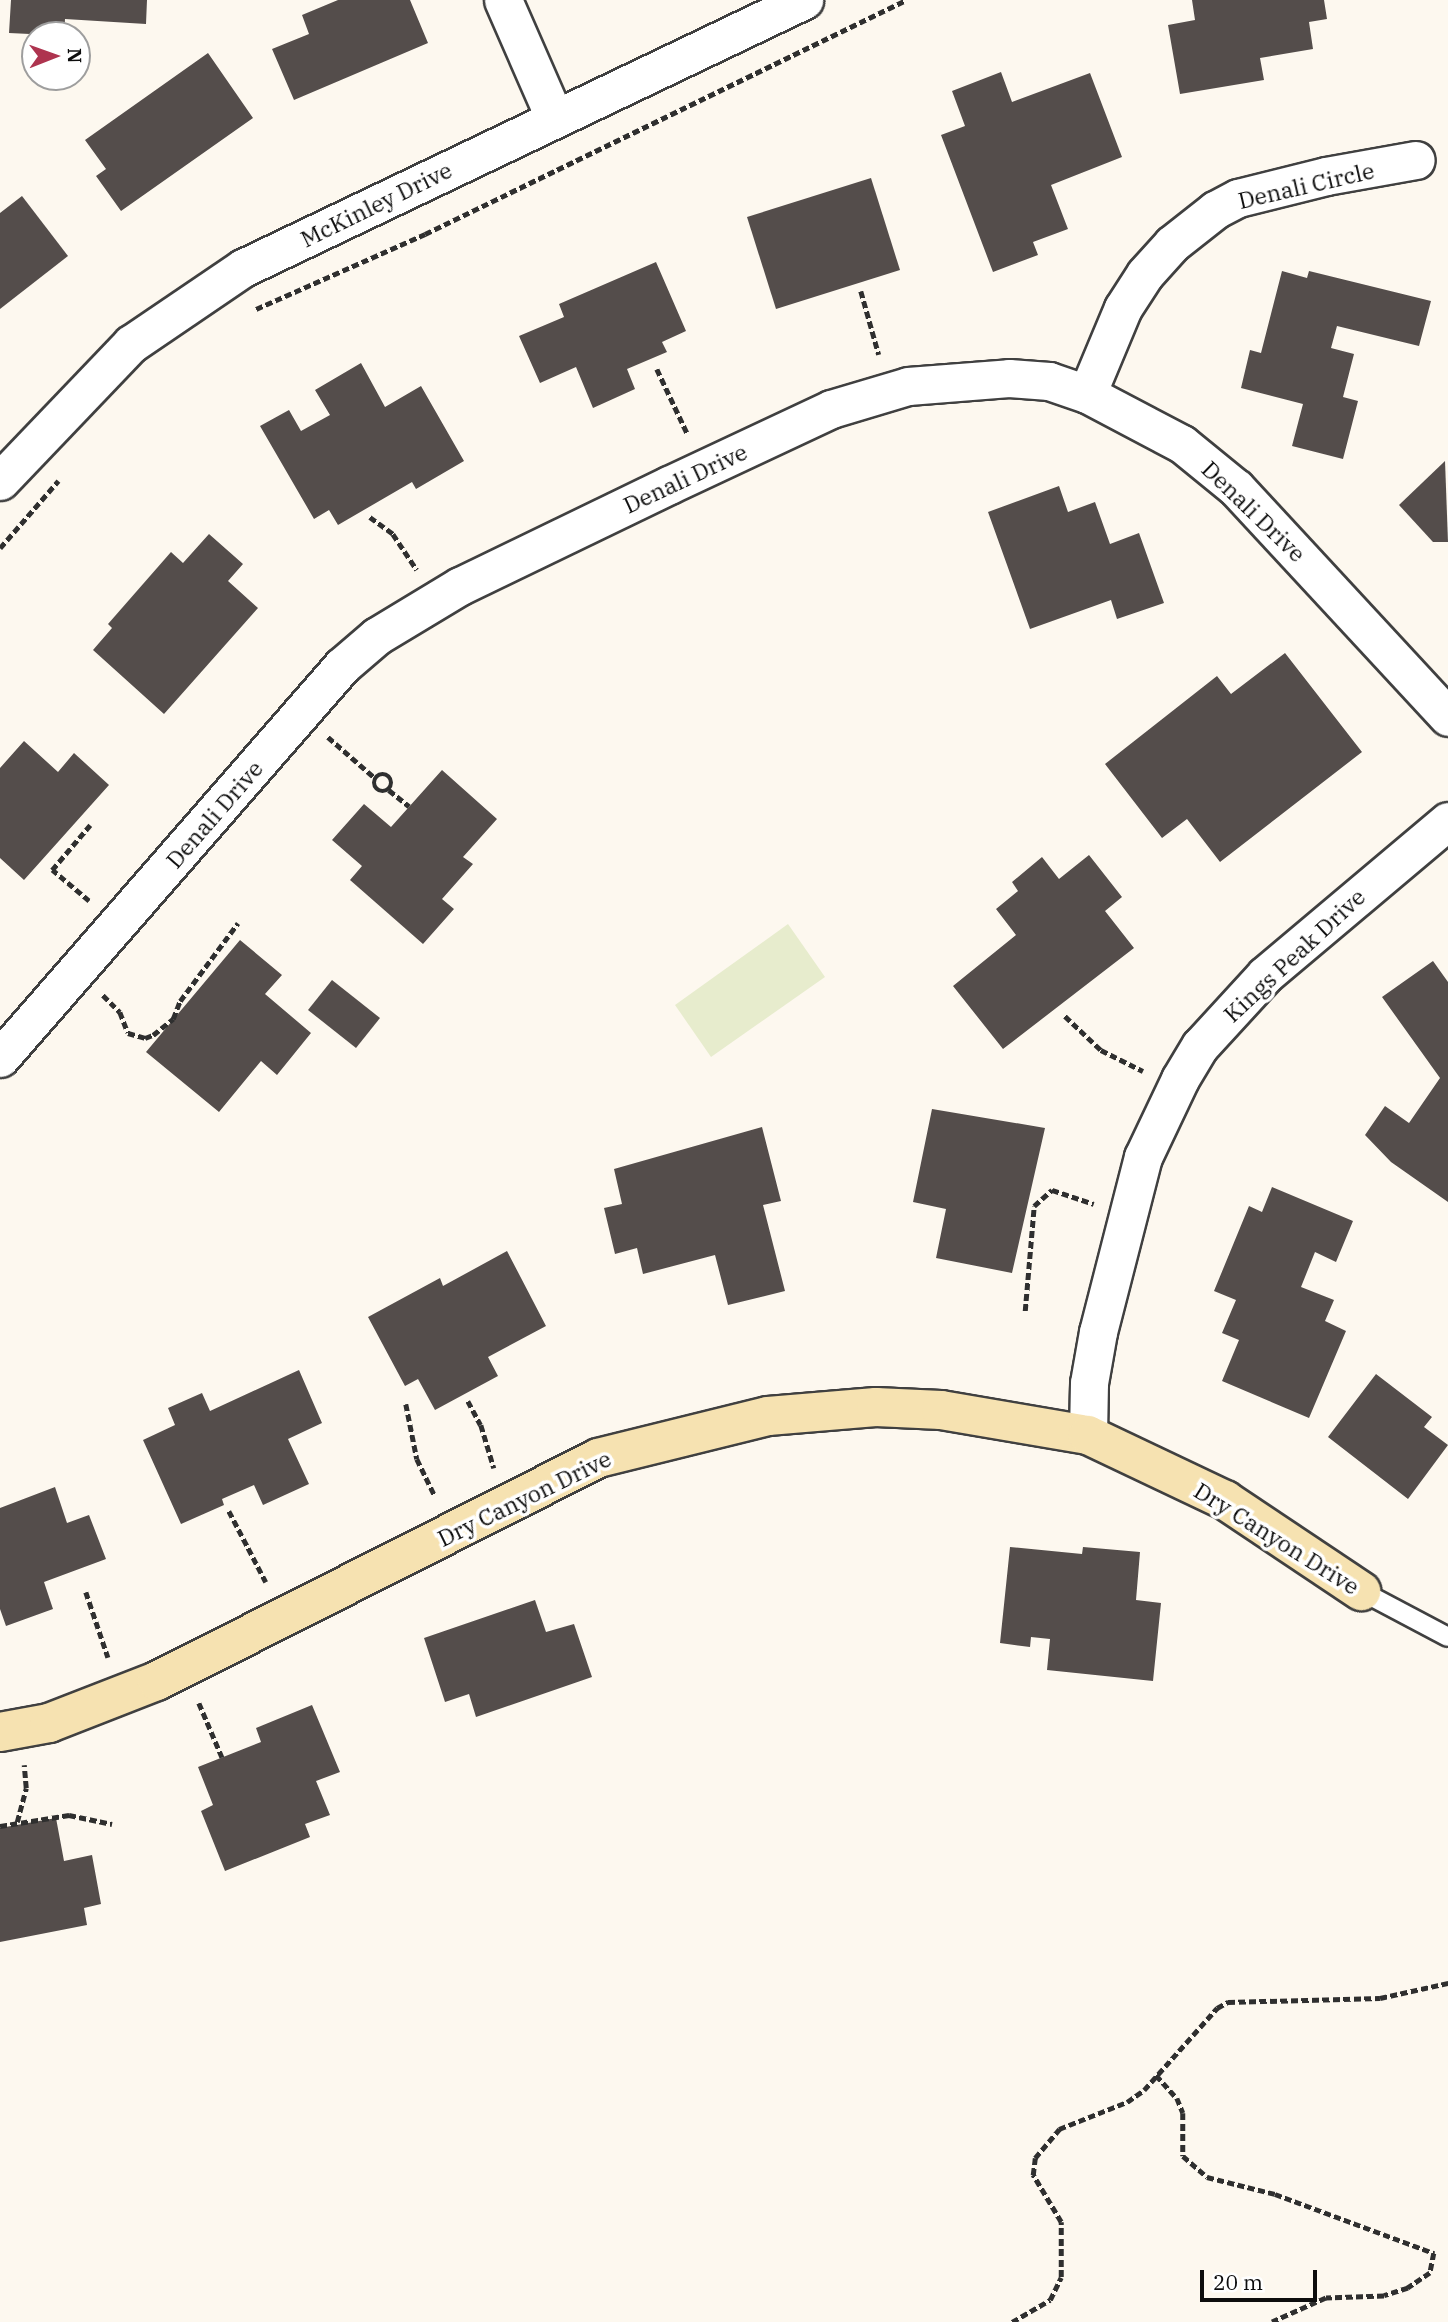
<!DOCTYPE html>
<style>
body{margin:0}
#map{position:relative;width:1448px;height:2322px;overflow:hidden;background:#fdf8ef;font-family:"IBM Plex Serif",serif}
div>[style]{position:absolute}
.pitch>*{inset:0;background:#e7eccd}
.building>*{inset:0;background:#544d4b}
.path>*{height:4.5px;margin-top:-2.25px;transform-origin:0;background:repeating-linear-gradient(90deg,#2f2f2f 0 7px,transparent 0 10.5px)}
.path>.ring{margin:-2.25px;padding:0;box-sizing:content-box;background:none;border:4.5px solid #2f2f2f;border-radius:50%}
.roads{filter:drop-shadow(2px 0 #404040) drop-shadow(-2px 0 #404040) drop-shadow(0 2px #404040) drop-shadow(0 -2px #404040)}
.lane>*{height:18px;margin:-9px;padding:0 9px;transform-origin:9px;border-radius:9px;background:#fff}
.street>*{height:37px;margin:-18.5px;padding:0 18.5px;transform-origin:18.5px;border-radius:18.5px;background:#fff}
.secondary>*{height:38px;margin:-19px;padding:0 19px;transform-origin:19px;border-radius:19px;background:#f6e2b1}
span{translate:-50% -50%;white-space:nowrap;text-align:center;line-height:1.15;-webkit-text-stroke:7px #fff;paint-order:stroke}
.street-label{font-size:23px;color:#0d0d0d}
.north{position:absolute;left:21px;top:21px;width:70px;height:70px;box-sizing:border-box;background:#fff;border:2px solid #9e9e9e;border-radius:50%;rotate:89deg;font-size:19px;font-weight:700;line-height:28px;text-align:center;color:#0d0d0d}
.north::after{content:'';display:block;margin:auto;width:24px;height:32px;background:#ae344f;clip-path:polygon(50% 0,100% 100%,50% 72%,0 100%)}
.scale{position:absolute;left:1200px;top:2270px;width:117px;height:32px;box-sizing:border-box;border:4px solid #0d0d0d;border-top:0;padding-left:9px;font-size:21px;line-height:24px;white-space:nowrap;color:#0d0d0d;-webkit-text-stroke:5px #fff;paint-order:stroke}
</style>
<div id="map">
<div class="pitch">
<div style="clip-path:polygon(788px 924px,825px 977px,711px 1057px,675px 1005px)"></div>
</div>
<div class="building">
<div style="clip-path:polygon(11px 0,147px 0,146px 24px,65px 19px,64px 35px,35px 35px,35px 66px,28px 65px,30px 34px,9px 33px)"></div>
<div style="clip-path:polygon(338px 0,410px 0,428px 43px,294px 100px,272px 49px,309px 34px,302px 15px)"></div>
<div style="clip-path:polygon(1192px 0,1324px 0,1327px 19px,1309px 22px,1313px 49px,1260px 58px,1264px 80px,1180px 94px,1168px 25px,1195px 20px)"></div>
<div style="clip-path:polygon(208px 53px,253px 118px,121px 211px,96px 176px,106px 169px,85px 140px)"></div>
<div style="clip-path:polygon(1001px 72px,1012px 102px,1090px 73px,1122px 157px,1051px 185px,1068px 229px,1033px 242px,1038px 255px,993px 272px,941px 135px,965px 126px,952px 91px)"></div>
<div style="clip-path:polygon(871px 178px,900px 270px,776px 309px,747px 217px)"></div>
<div style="clip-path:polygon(22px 196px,68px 256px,0 309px,0 213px)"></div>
<div style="clip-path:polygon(656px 262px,686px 331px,662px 342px,667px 352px,627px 369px,635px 389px,593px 408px,576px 367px,540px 383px,519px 336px,564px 317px,559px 304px)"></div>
<div style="clip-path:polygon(1282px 271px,1307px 278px,1309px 271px,1431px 301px,1419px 346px,1337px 326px,1331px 348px,1354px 354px,1343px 397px,1358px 401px,1343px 459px,1292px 446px,1303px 404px,1241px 388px,1250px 350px,1261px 353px)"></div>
<div style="clip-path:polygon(361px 363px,385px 407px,421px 386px,464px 461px,416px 489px,412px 482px,338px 525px,329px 510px,314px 519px,260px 426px,289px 410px,301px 431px,330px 415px,315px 390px)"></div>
<div style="clip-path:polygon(1445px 461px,1448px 542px,1433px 542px,1399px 505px)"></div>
<div style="clip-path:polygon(1059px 486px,1068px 512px,1095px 502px,1110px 544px,1139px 533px,1164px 603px,1117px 619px,1111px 600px,1030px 629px,988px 512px)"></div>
<div style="clip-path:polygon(209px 534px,243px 564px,228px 581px,258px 608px,164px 714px,93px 650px,112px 628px,108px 624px,171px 552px,183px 563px)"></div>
<div style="clip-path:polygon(1285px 653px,1362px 752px,1220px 862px,1187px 819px,1162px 838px,1105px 764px,1217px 676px,1231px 694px)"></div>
<div style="clip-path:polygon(24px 741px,58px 772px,74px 753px,109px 785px,24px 880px,0 858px,0 768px)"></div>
<div style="clip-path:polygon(442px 770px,497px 819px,463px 857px,473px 864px,442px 899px,454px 909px,423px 944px,350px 880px,362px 866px,332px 840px,364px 804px,391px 827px)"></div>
<div style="clip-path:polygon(1089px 855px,1122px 897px,1105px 911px,1134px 948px,1003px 1049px,953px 986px,1016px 935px,996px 909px,1018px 891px,1012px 882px,1042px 857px,1059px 879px)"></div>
<div style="clip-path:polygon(240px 940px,282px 975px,265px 994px,311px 1033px,277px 1075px,261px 1061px,219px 1112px,146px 1052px)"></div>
<div style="clip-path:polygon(1433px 961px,1448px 982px,1448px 1202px,1391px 1162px,1365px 1135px,1385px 1106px,1409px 1123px,1440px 1078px,1382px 997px)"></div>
<div style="clip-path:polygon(332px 980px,380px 1018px,356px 1048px,308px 1010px)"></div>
<div style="clip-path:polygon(932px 1109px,1045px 1128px,1012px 1273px,936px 1258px,946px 1209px,913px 1202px)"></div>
<div style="clip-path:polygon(762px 1127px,781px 1201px,763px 1205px,785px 1291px,728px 1305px,715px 1255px,643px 1274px,637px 1248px,615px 1254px,604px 1208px,622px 1204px,614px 1169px)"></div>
<div style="clip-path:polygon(1272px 1187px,1353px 1221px,1336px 1262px,1315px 1252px,1301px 1287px,1334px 1300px,1325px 1321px,1346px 1331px,1309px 1418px,1222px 1381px,1239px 1340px,1222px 1333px,1236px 1300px,1214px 1291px,1249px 1206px,1262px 1212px)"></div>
<div style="clip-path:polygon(507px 1251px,546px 1326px,488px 1357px,498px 1376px,435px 1410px,418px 1379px,405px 1386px,368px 1317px,440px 1278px,443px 1286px)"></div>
<div style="clip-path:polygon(299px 1370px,322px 1423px,288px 1439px,309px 1484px,263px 1505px,254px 1485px,222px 1499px,224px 1505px,181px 1524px,143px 1440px,175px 1425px,168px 1408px,202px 1393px,210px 1411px)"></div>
<div style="clip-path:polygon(1376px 1374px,1432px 1417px,1424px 1427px,1448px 1445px,1408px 1499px,1328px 1437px)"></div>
<div style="clip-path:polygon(55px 1487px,67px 1523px,89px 1515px,106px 1559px,44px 1582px,53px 1609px,6px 1626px,0 1609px,0 1508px)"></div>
<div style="clip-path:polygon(1010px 1547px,1082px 1554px,1083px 1547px,1140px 1552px,1136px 1600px,1161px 1603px,1153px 1681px,1047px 1670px,1050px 1639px,1031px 1637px,1030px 1647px,1000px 1643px)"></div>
<div style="clip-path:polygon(535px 1600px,546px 1632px,574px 1624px,592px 1677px,476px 1717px,469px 1694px,445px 1702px,424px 1638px)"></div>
<div style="clip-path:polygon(312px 1705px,340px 1772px,316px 1781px,330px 1815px,305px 1824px,310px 1837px,225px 1871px,201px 1811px,213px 1805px,198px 1767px,261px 1742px,256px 1728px)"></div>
<div style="clip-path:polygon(56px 1818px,64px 1861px,92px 1855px,101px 1904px,84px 1908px,87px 1925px,0 1942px,0 1828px)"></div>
</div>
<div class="path">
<div style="left:861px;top:291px;width:66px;rotate:74.3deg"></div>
<div style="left:256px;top:309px;width:185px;rotate:-23.9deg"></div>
<div style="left:425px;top:234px;width:535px;rotate:-25.94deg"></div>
<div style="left:657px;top:369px;width:73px;rotate:64.8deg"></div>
<div style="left:370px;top:517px;width:29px;rotate:36deg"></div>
<div style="left:393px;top:534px;width:43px;rotate:56.3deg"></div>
<div style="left:0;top:548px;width:89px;rotate:-49.1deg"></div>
<div style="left:328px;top:737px;width:62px;rotate:41.1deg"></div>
<div class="ring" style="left:374px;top:774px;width:13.5px;height:13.5px"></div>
<div style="left:389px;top:790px;width:26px;rotate:39deg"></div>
<div style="left:89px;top:901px;width:48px;rotate:-140deg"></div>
<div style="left:52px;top:870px;width:59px;rotate:-49.8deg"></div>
<div style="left:103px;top:995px;width:24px;rotate:45deg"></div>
<div style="left:120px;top:1012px;width:22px;rotate:69deg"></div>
<div style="left:128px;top:1033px;width:18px;rotate:16deg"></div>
<div style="left:145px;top:1038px;width:9px;rotate:-21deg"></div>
<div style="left:153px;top:1035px;width:26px;rotate:-39deg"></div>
<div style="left:173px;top:1019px;width:19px;rotate:-69deg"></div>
<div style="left:180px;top:1001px;width:97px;rotate:-53.4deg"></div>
<div style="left:1065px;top:1016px;width:50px;rotate:43.4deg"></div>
<div style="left:1101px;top:1050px;width:47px;rotate:26.6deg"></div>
<div style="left:1025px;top:1311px;width:105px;rotate:-85.1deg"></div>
<div style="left:1034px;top:1206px;width:24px;rotate:-42deg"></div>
<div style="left:1052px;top:1190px;width:44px;rotate:18.4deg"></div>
<div style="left:468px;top:1401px;width:27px;rotate:62deg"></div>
<div style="left:481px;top:1425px;width:45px;rotate:73.2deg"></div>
<div style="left:406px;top:1404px;width:56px;rotate:78.7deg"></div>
<div style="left:417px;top:1459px;width:41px;rotate:64.1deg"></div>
<div style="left:229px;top:1511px;width:80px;rotate:62.5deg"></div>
<div style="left:86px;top:1592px;width:69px;rotate:71.3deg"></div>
<div style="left:199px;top:1703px;width:59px;rotate:66.9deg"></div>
<div style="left:17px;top:1822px;width:35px;rotate:-75deg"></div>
<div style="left:26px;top:1788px;width:23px;rotate:-95deg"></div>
<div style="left:0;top:1826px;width:70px;rotate:-9.1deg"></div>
<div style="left:69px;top:1815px;width:44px;rotate:11.8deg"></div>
<div style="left:1156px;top:2075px;width:31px;rotate:48deg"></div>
<div style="left:1177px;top:2098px;width:16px;rotate:68deg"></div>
<div style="left:1183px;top:2113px;width:43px;rotate:90deg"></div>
<div style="left:1183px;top:2156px;width:32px;rotate:41deg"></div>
<div style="left:1207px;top:2177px;width:70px;rotate:14deg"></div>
<div style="left:1275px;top:2194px;width:170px;rotate:20.4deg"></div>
<div style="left:1434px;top:2253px;width:20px;rotate:101deg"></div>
<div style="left:1430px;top:2273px;width:27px;rotate:146deg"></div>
<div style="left:1408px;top:2288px;width:25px;rotate:162deg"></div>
<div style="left:1384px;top:2296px;width:58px;rotate:178deg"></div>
<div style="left:1326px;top:2298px;width:59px;rotate:156deg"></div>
<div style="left:1012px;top:2322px;width:44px;rotate:-30.1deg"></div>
<div style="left:1050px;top:2300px;width:25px;rotate:-64deg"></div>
<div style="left:1061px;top:2277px;width:55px;rotate:-90deg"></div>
<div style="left:1061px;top:2222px;width:55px;rotate:-120.8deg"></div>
<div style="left:1033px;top:2175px;width:17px;rotate:-83deg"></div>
<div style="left:1035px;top:2158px;width:38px;rotate:-50deg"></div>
<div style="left:1059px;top:2129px;width:73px;rotate:-21.7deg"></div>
<div style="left:1127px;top:2102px;width:21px;rotate:-35deg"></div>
<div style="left:1144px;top:2090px;width:110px;rotate:-48.3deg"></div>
<div style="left:1217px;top:2008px;width:13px;rotate:-29deg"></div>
<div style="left:1228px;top:2002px;width:152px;rotate:-1.5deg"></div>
<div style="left:1380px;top:1998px;width:70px;rotate:-12.4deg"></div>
</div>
<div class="roads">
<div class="lane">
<div style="left:1361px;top:1591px;width:98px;rotate:27.9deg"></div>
</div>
<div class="street">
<div style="left:503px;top:0;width:128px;rotate:66.4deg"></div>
<div style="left:1087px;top:394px;width:93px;rotate:-67.3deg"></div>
<div style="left:1123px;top:308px;width:40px;rotate:-57.1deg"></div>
<div style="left:1145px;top:274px;width:40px;rotate:-48deg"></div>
<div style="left:1172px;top:244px;width:55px;rotate:-38.3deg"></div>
<div style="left:1215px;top:210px;width:26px;rotate:-28deg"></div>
<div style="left:1238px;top:198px;width:91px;rotate:-14deg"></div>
<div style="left:1326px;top:176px;width:91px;rotate:-10.1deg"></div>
<div style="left:0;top:481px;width:190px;rotate:-46.3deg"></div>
<div style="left:131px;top:344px;width:135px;rotate:-34.2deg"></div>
<div style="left:243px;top:268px;width:622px;rotate:-25.53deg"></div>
<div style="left:0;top:1058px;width:520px;rotate:-48.9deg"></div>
<div style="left:342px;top:666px;width:46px;rotate:-40.6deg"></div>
<div style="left:377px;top:636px;width:97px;rotate:-31.1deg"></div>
<div style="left:460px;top:586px;width:232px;rotate:-25.8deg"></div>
<div style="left:669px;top:485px;width:179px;rotate:-25.1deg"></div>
<div style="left:831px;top:409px;width:80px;rotate:-16.6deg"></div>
<div style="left:908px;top:386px;width:101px;rotate:-4.5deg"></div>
<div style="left:1009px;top:378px;width:40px;rotate:4.3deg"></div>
<div style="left:1049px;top:381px;width:40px;rotate:18.9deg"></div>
<div style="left:1087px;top:394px;width:107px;rotate:27.8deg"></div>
<div style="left:1182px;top:444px;width:70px;rotate:39.2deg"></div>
<div style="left:1236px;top:488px;width:312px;rotate:47.2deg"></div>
<div style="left:1088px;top:1435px;width:52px;rotate:-88.9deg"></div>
<div style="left:1089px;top:1383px;width:52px;rotate:-80deg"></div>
<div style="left:1098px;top:1332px;width:181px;rotate:-75.6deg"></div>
<div style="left:1143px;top:1157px;width:86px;rotate:-64.6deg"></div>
<div style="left:1180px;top:1079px;width:39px;rotate:-59deg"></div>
<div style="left:1200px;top:1046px;width:96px;rotate:-47.5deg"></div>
<div style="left:1265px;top:975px;width:239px;rotate:-40.1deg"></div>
</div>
<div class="secondary">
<div style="left:0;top:1732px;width:50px;rotate:-10.4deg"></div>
<div style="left:49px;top:1723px;width:116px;rotate:-21.3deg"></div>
<div style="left:157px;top:1681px;width:494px;rotate:-26.8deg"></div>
<div style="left:598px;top:1458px;width:175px;rotate:-13.9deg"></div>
<div style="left:768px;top:1416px;width:108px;rotate:-4.8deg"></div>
<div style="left:876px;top:1407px;width:65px;rotate:2.6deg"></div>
<div style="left:941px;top:1410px;width:149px;rotate:9.7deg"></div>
<div style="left:1088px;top:1435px;width:152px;rotate:25.4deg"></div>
<div style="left:1225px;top:1500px;width:164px;rotate:33.8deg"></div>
</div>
</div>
<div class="street-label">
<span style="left:1306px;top:185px;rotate:-13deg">Denali Circle</span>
<span style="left:376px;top:204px;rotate:-26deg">McKinley Drive</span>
<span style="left:685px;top:478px;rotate:-25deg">Denali Drive</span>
<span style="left:1254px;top:511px;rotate:44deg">Denali Drive</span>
<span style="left:214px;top:814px;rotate:-49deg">Denali Drive</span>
<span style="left:1294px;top:955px;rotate:-43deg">Kings Peak Drive</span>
<span style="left:524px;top:1498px;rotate:-26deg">Dry Canyon Drive</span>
<span style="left:1277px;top:1538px;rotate:32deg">Dry Canyon Drive</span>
</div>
<div class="north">N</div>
<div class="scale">20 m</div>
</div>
